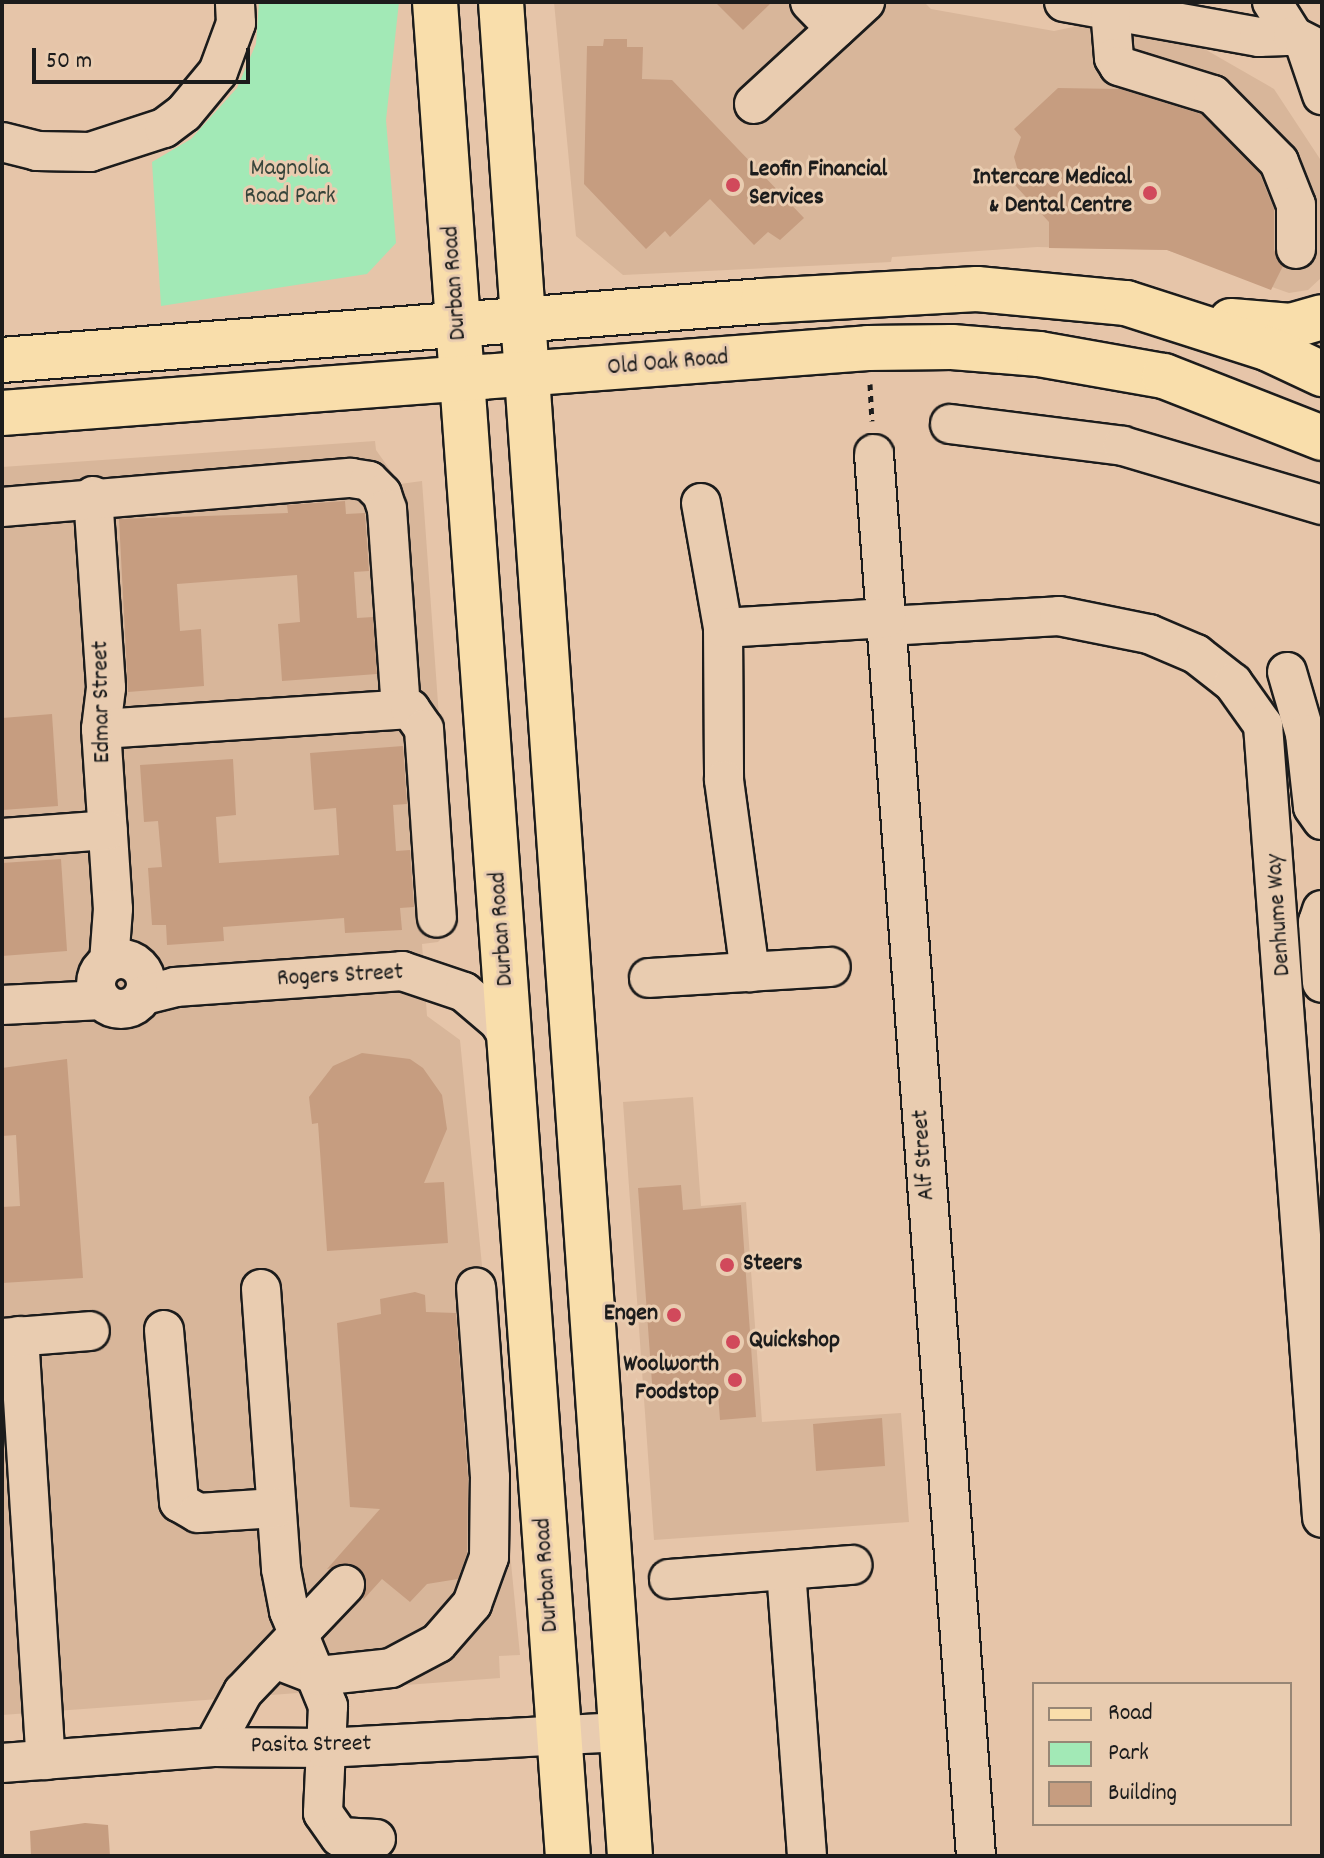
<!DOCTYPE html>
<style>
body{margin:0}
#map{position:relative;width:1324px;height:1858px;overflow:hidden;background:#e6c5a9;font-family:Dekko,sans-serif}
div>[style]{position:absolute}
.built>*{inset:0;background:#d8b69a}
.green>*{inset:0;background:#a2e9b6}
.building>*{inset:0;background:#c69d80}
.path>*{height:5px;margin-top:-2.5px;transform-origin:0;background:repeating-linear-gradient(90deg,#1c1c1c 0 6px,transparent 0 12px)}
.roads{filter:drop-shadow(2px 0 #1c1c1c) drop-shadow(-2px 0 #1c1c1c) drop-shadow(0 2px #1c1c1c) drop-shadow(0 -2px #1c1c1c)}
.minor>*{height:38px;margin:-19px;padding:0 19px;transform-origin:19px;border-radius:19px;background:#e9ccb0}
.minor>.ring{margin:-19px;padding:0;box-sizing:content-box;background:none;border:38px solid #e9ccb0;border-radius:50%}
.major>*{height:44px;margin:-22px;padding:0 22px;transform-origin:22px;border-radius:22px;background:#f9deab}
.dots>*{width:22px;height:22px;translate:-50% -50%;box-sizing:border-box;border:4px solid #e9ccb0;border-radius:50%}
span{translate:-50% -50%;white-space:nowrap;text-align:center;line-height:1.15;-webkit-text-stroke:6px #e9ccb0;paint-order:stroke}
.park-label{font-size:24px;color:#37453b}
.poi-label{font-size:24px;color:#1c1c1c;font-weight:700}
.left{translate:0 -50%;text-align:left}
.right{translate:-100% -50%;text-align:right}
.street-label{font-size:24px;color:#1c1c1c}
.frame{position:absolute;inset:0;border:4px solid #1c1c1c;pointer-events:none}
.legend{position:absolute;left:1032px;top:1682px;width:260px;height:144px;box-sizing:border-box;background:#e9ccb0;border:2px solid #978675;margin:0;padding:10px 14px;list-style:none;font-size:24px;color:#1c1c1c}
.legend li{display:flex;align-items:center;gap:16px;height:40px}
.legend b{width:40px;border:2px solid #978675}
.scale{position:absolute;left:32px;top:48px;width:218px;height:36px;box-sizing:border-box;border:4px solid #1c1c1c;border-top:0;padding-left:10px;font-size:24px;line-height:28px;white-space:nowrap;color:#1c1c1c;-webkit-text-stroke:6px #e9ccb0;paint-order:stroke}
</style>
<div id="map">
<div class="built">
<div style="clip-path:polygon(554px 2px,865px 2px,875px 13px,888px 2px,924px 2px,931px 9px,1054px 31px,1078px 26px,1201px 47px,1274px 89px,1320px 159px,1322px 277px,1308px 290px,1289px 293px,1167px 250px,1037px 247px,892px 257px,891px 262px,623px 275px,576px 236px)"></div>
<div style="clip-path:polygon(375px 441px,376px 450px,400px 484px,422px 481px,454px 925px,438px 942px,422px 944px,427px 1016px,460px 1040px,520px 1655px,499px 1656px,500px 1678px,2px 1715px,2px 467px)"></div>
<div style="clip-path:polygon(693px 1097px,701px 1206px,746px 1202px,762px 1422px,901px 1413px,909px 1522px,654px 1540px,623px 1102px)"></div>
</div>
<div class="green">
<div style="clip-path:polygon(259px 2px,399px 2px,386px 120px,396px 243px,367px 274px,161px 306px,152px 162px,191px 139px,237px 88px,256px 44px)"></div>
</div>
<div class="building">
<div style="clip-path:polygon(715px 2px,772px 2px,743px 30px)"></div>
<div style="clip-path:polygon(604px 39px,627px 39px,627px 47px,643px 47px,642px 79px,672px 80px,804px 218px,780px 240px,768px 232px,754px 245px,710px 199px,670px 237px,665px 231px,646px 249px,584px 184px,587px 46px,603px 46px)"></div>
<div style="clip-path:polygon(1058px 88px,1120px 89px,1201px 114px,1260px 174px,1274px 209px,1274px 250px,1283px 266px,1271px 290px,1167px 250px,1049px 248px,1049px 222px,1014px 184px,1020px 178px,1014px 157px,1021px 137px,1014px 129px)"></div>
<div style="clip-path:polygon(345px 501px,346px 514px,365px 513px,369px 571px,354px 572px,357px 618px,373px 617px,377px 674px,282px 681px,278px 624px,300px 622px,297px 575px,177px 584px,180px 631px,201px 629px,204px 686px,128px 692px,119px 519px,288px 513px,287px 505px)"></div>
<div style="clip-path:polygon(52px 714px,58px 806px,2px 810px,2px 718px)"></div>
<div style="clip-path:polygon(403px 746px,407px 804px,393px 805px,396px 851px,410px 850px,414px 907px,400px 908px,402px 930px,345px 933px,344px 918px,223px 927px,224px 941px,167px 945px,166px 925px,152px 925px,148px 868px,162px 867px,158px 821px,144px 822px,140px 765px,233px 759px,236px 815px,216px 817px,219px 863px,339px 855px,336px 808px,314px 810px,310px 753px)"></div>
<div style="clip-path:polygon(61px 859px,67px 951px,2px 956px,2px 863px)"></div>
<div style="clip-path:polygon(362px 1053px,410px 1059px,423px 1068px,442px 1095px,447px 1129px,424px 1183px,444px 1182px,448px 1243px,327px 1251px,318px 1123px,312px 1124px,309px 1097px,333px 1066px)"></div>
<div style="clip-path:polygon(67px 1059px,83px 1278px,2px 1283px,2px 1207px,20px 1206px,16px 1135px,2px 1136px,2px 1068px)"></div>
<div style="clip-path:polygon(681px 1185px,683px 1210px,741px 1205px,756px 1417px,720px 1420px,718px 1393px,653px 1397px,638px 1188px)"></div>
<div style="clip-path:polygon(415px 1292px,425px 1295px,426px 1312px,456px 1313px,468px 1478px,467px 1553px,458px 1579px,427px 1584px,410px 1602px,382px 1579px,363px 1600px,366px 1580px,360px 1569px,349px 1564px,327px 1569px,380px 1509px,350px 1507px,337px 1323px,381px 1314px,380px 1299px)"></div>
<div style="clip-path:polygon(882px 1418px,885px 1466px,816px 1471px,813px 1424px)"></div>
<div style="clip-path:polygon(85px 1823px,108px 1825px,110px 1856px,31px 1856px,30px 1831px)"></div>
</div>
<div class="path">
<div style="left:870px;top:384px;width:37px;rotate:87deg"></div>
</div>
<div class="roads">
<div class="minor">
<div style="left:810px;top:2px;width:37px;rotate:46deg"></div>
<div style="left:1064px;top:2px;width:198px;rotate:10.2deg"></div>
<div style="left:1259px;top:37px;width:34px;rotate:-2deg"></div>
<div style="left:1272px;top:2px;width:40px;rotate:58deg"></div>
<div style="left:1293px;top:36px;width:33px;rotate:27deg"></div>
<div style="left:1110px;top:9px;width:49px;rotate:85.3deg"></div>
<div style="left:1114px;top:58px;width:9px;rotate:58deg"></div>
<div style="left:1119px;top:66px;width:98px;rotate:17.1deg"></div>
<div style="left:1213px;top:95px;width:94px;rotate:45.4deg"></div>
<div style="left:1279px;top:162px;width:46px;rotate:68.4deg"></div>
<div style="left:1296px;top:205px;width:44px;rotate:90deg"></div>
<div style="left:1305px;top:45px;width:53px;rotate:71.2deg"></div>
<div style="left:754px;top:104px;width:151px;rotate:-42.6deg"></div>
<div style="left:2px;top:142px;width:36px;rotate:14deg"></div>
<div style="left:37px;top:151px;width:53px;rotate:1.1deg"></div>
<div style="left:90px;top:152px;width:78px;rotate:-18deg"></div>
<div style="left:164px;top:128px;width:25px;rotate:-37deg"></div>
<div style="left:184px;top:113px;width:53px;rotate:-50.3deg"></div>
<div style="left:218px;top:72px;width:52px;rotate:-69.8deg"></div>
<div style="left:236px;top:23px;width:21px;rotate:-93deg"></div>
<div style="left:950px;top:424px;width:174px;rotate:7.2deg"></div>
<div style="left:1123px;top:446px;width:208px;rotate:16.5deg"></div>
<div style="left:874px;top:454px;width:1406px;rotate:85.84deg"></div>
<div style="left:93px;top:496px;width:192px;rotate:86.1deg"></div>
<div style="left:106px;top:688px;width:41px;rotate:97deg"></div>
<div style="left:101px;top:729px;width:180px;rotate:86.2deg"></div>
<div style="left:113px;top:909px;width:53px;rotate:94.3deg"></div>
<div style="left:701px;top:503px;width:127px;rotate:80deg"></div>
<div style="left:723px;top:628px;width:152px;rotate:89.6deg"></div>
<div style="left:724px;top:780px;width:194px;rotate:82.3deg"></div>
<div style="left:2px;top:507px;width:350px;rotate:-4.8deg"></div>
<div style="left:351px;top:478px;width:18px;rotate:9deg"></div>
<div style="left:369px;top:481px;width:18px;rotate:45deg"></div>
<div style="left:382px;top:494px;width:16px;rotate:72deg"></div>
<div style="left:387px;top:509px;width:199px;rotate:86deg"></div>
<div style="left:887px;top:626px;width:172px;rotate:-3.3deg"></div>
<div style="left:1059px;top:616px;width:92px;rotate:11.3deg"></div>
<div style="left:1149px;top:634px;width:51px;rotate:23.1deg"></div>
<div style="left:1196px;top:654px;width:47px;rotate:38.1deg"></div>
<div style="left:1233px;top:683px;width:52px;rotate:54.5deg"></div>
<div style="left:1263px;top:725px;width:795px;rotate:85.74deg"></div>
<div style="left:723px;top:628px;width:164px;rotate:-3.5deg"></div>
<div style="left:1287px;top:672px;width:65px;rotate:73.8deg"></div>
<div style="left:1305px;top:734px;width:73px;rotate:83.7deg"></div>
<div style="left:1313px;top:807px;width:16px;rotate:55deg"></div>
<div style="left:101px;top:729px;width:310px;rotate:-3.7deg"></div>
<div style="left:410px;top:709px;width:24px;rotate:55deg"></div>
<div style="left:424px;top:729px;width:189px;rotate:86.1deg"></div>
<div style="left:2px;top:838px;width:106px;rotate:-4.3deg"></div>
<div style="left:1322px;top:910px;width:13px;rotate:108deg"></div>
<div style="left:1318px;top:922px;width:61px;rotate:86.2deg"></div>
<div class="ring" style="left:96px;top:959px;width:12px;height:12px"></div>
<div style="left:649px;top:978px;width:182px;rotate:-3.5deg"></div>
<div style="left:144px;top:995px;width:32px;rotate:-14deg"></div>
<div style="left:175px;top:987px;width:228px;rotate:-4deg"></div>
<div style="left:402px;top:971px;width:65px;rotate:18.7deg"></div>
<div style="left:464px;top:992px;width:46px;rotate:40.6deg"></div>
<div style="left:499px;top:1022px;width:23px;rotate:59deg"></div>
<div style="left:2px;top:1005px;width:100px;rotate:-2.9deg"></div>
<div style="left:261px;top:1289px;width:281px;rotate:85.9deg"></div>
<div style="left:281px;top:1569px;width:43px;rotate:79.2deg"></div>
<div style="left:289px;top:1611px;width:103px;rotate:67.7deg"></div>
<div style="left:328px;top:1706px;width:107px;rotate:92.7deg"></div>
<div style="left:323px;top:1813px;width:29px;rotate:55deg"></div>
<div style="left:340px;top:1837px;width:36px;rotate:3deg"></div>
<div style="left:164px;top:1330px;width:173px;rotate:85deg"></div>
<div style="left:179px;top:1502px;width:22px;rotate:30deg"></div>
<div style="left:198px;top:1513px;width:78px;rotate:-3.7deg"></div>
<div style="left:19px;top:1336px;width:425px;rotate:86.4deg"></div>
<div style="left:2px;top:1338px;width:88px;rotate:-4.5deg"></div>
<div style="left:786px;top:1570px;width:287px;rotate:85.8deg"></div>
<div style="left:669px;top:1579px;width:184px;rotate:-4.4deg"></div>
<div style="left:275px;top:1659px;width:47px;rotate:21.1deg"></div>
<div style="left:319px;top:1676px;width:72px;rotate:-6.3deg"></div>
<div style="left:391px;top:1668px;width:53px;rotate:-28deg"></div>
<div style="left:438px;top:1643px;width:52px;rotate:-48.9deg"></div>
<div style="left:472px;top:1604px;width:50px;rotate:-70.1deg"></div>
<div style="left:489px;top:1557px;width:80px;rotate:-89.3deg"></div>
<div style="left:490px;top:1477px;width:190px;rotate:-94.2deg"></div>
<div style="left:213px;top:1747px;width:63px;rotate:-61.4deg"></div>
<div style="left:243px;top:1692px;width:148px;rotate:-46.4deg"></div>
<div style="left:2px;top:1763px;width:212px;rotate:-4.3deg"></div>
<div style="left:213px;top:1747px;width:111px;rotate:0.5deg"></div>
<div style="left:324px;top:1748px;width:297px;rotate:-3.1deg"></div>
</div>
<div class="major">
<div style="left:435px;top:2px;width:1859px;rotate:85.9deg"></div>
<div style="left:501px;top:2px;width:1858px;rotate:86.02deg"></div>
<div style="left:1231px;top:321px;width:60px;rotate:4.8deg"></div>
<div style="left:1291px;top:326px;width:32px;rotate:-16deg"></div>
<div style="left:2px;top:360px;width:763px;rotate:-4.43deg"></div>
<div style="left:763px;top:301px;width:214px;rotate:-3.2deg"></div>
<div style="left:977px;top:289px;width:150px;rotate:5.4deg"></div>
<div style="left:1126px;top:303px;width:150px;rotate:17.8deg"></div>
<div style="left:1269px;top:349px;width:59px;rotate:25.3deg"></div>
<div style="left:2px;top:413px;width:868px;rotate:-4.29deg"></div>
<div style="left:868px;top:348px;width:84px;rotate:-0.7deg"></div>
<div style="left:952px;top:347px;width:87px;rotate:4.6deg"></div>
<div style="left:1039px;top:354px;width:127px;rotate:10deg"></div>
<div style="left:1164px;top:376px;width:170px;rotate:21.4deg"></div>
</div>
</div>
<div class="dots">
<div style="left:733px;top:185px;background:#d1495b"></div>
<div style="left:1150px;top:193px;background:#d1495b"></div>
<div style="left:727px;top:1265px;background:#d1495b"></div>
<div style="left:674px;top:1315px;background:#d1495b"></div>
<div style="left:733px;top:1342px;background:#d1495b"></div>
<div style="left:735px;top:1380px;background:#d1495b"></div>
</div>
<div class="park-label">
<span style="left:290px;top:184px">Magnolia<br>Road Park</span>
</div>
<div class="poi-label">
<span class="left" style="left:749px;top:185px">Leofin Financial<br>Services</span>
<span class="right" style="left:1132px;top:193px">Intercare Medical<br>&amp; Dental Centre</span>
<span class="left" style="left:743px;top:1265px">Steers</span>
<span class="right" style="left:658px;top:1315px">Engen</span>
<span class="left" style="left:749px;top:1342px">Quickshop</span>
<span class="right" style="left:719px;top:1380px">Woolworth<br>Foodstop</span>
</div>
<div class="street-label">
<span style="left:456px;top:283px;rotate:-94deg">Durban Road</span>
<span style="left:668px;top:364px;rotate:-5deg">Old Oak Road</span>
<span style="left:103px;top:702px;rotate:-91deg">Edmar Street</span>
<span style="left:1280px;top:915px;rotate:-94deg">Denhume Way</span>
<span style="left:503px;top:929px;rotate:-94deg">Durban Road</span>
<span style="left:340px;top:977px;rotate:-3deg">Rogers Street</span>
<span style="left:925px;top:1155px;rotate:-94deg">Alf Street</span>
<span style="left:548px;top:1575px;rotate:-94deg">Durban Road</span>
<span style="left:311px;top:1746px;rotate:-1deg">Pasita Street</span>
</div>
<div class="frame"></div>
<ul class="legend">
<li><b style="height:10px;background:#f9deab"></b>Road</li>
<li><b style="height:22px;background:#a2e9b6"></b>Park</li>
<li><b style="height:22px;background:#c69d80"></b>Building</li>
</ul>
<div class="scale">50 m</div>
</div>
